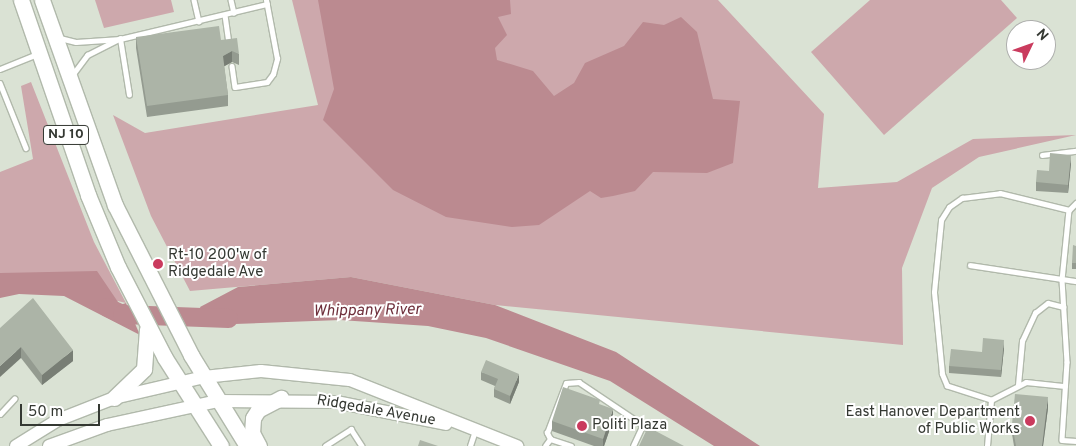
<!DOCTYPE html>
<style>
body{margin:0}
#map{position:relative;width:1076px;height:446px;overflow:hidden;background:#dae2d4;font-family:Overpass,sans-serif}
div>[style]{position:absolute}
.green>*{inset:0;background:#cda8ac}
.water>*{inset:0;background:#bb8a90}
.river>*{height:19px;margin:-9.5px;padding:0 9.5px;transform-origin:9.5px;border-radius:9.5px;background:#bb8a90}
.roads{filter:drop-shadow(1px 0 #b1b9ab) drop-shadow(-1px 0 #b1b9ab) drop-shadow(0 1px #b1b9ab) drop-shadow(0 -1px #b1b9ab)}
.lane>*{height:4.5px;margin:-2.25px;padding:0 2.25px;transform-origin:2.25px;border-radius:2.25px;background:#fff}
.secondary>*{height:12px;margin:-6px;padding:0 6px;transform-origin:6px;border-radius:6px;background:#fff}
.primary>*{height:15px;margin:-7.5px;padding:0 7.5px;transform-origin:7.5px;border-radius:7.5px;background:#fff}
.wall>*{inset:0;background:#949b90}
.shaded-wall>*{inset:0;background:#787e75}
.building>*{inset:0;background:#acb4a7}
.dots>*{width:14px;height:14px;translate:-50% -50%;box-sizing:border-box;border:2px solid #fff;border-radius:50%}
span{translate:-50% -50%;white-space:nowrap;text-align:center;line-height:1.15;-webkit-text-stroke:4px #fff;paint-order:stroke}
.shield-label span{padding:1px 4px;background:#fff;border:1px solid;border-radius:4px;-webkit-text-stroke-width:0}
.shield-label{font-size:14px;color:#343832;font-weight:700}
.poi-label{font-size:15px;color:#343832}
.left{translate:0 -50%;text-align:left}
.right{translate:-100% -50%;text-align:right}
.street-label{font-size:15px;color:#343832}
.water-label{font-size:16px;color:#6f303c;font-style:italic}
.north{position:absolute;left:1006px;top:20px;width:50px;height:50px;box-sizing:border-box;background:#fff;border:1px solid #aeafad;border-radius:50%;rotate:48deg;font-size:14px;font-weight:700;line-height:20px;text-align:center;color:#343832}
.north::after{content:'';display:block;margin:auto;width:18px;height:22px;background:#ca3b5e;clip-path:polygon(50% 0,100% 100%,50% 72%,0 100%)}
.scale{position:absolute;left:20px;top:404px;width:80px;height:22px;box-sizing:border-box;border:2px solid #343832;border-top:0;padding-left:6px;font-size:15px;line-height:18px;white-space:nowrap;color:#343832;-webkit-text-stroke:4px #fff;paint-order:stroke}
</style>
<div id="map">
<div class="green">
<div style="clip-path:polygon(95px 0,171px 0,174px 12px,104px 28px)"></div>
<div style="clip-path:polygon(292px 0,718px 0,824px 114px,818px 188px,897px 182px,973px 139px,1076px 135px,979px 157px,932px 188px,902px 268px,903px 345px,495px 305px,351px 277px,190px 291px,151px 216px,113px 115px,145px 133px,318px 105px)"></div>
<div style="clip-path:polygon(870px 0,1001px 0,1017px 18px,884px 135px,811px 52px)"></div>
<div style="clip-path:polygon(31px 82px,94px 242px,126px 303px,0 273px,0 172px,33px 159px,21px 86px)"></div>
</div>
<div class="water">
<div style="clip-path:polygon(318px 0,510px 0,511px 14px,498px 17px,507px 35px,495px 48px,497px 60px,533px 71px,554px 96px,574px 83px,585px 63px,624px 46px,643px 22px,664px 25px,681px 17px,697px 32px,713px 99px,740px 101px,733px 163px,707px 173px,653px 172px,635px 191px,613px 196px,601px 198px,590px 191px,539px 225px,512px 227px,446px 217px,393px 190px,323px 120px,334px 89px)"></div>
<div style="clip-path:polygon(97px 271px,120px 305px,126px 303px,140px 335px,64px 296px,19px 294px,0 298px,0 273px)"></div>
<div style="clip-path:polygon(351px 277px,495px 305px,616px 352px,760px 446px,714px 446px,610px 381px,486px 338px,428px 326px,340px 320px,206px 325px,200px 307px,238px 287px)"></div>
</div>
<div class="river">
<div style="left:107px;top:307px;width:17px;rotate:25deg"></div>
<div style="left:122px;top:314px;width:106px;rotate:2.2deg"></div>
</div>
<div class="roads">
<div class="lane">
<div style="left:194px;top:0;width:22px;rotate:77deg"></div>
<div style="left:231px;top:0;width:13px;rotate:77deg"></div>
<div style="left:225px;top:15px;width:28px;rotate:82deg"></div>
<div style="left:60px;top:38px;width:16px;rotate:14deg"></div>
<div style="left:76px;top:42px;width:44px;rotate:-3.9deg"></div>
<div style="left:120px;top:39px;width:36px;rotate:153deg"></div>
<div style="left:88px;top:55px;width:25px;rotate:127deg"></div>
<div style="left:232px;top:66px;width:21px;rotate:82deg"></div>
<div style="left:235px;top:87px;width:32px;rotate:-9deg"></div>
<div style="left:267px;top:82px;width:10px;rotate:-53deg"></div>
<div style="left:273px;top:74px;width:16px;rotate:-75deg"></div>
<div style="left:277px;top:59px;width:60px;rotate:-100.6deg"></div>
<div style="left:0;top:69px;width:40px;rotate:-22deg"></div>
<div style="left:0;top:83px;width:70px;rotate:68.2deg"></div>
<div style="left:129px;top:95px;width:57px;rotate:-99.1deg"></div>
<div style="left:120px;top:39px;width:151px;rotate:-13.4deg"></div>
<div style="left:1042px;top:155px;width:34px;rotate:-7deg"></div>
<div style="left:1069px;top:210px;width:10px;rotate:-45deg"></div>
<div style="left:970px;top:265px;width:107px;rotate:8.6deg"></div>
<div style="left:1018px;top:385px;width:44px;rotate:-84.8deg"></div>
<div style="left:1022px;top:341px;width:31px;rotate:-65deg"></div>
<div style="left:1035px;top:313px;width:16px;rotate:-38deg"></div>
<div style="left:1048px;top:303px;width:16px;rotate:14deg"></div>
<div style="left:991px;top:400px;width:46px;rotate:-162.3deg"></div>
<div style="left:947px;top:386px;width:13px;rotate:-113deg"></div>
<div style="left:942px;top:374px;width:82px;rotate:-95.6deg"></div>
<div style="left:934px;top:292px;width:72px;rotate:-84.4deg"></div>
<div style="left:941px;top:220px;width:15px;rotate:-58deg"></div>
<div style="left:949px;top:207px;width:16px;rotate:-35deg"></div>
<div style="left:962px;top:198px;width:38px;rotate:-7deg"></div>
<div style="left:1000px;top:193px;width:71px;rotate:13.8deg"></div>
<div style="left:1069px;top:210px;width:70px;rotate:95.7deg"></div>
<div style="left:1062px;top:280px;width:82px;rotate:86.5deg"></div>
<div style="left:1067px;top:362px;width:78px;rotate:93.7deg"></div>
<div style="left:1062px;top:440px;width:14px;rotate:4deg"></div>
<div style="left:0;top:414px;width:21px;rotate:-47deg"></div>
<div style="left:550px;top:439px;width:7px;rotate:-117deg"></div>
<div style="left:547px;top:433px;width:53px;rotate:-69.2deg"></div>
<div style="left:566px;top:383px;width:13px;rotate:-4deg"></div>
<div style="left:579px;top:382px;width:88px;rotate:33.9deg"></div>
<div style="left:325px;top:446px;width:31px;rotate:-33deg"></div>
<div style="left:351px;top:429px;width:20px;rotate:57deg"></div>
<div style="left:470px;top:446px;width:16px;rotate:-72deg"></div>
<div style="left:545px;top:446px;width:9px;rotate:-54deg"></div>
<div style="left:550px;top:439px;width:22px;rotate:18deg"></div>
<div style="left:633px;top:446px;width:23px;rotate:-65deg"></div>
<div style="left:987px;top:446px;width:46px;rotate:-85deg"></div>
<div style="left:991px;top:400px;width:39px;rotate:-27deg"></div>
<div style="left:1026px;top:382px;width:39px;rotate:6deg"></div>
</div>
<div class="secondary">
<div style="left:16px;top:446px;width:49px;rotate:-31.8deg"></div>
<div style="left:58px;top:420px;width:60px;rotate:-21.4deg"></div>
<div style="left:114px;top:398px;width:92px;rotate:-13.1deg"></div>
<div style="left:204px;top:377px;width:57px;rotate:-6deg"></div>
<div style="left:261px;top:371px;width:89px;rotate:5.8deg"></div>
<div style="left:350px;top:380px;width:180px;rotate:21.6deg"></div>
<div style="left:49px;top:446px;width:62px;rotate:-19.9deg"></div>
<div style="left:107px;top:425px;width:114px;rotate:-12.2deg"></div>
<div style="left:218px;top:401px;width:118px;rotate:0.5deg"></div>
<div style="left:336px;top:402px;width:112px;rotate:11.3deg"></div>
</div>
<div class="primary">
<div style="left:21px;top:0;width:206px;rotate:71deg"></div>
<div style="left:88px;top:195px;width:78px;rotate:67.4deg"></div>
<div style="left:118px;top:267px;width:102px;rotate:62.7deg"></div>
<div style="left:165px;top:358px;width:104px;rotate:57.5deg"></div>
<div style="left:42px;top:0;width:218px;rotate:70.4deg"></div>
<div style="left:115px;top:205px;width:168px;rotate:63.1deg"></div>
<div style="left:191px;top:355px;width:107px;rotate:58.4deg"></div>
<div style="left:114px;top:398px;width:42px;rotate:-44deg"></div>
<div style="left:144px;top:369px;width:40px;rotate:-85.7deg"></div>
<div style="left:259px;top:446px;width:15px;rotate:-118deg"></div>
<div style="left:252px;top:433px;width:15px;rotate:-86deg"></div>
<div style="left:253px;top:418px;width:9px;rotate:-58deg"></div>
<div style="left:258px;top:410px;width:26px;rotate:-28deg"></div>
</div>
</div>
<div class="wall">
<div style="clip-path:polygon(136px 37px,221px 40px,239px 54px,239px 65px,232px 62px,224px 66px,228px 95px,228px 106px,147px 117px,136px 48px)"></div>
<div style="clip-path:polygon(1071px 163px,1068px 193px,1036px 191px,1036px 182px,1049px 171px)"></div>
<div style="clip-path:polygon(1076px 246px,1076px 269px,1072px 269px,1072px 263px)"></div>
<div style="clip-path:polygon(0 328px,73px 361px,42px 385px,21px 358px)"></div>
<div style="clip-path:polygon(1004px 348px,1001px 377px,949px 373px,949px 366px,982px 352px)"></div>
<div style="clip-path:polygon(481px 372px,519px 382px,510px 404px,494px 397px,494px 389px,495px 386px,481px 380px)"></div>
<div style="clip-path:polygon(600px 405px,613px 420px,604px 446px,594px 446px,552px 431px,552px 421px)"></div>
<div style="clip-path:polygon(1048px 408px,1043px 446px,1014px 446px,1012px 434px,1012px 424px)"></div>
</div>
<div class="shaded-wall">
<div style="clip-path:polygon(232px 51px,232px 62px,223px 67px,223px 56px)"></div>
<div style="clip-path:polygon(1071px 155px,1071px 163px,1068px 193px,1068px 185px)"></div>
<div style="clip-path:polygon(1004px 340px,1004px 348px,1001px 377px,1001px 370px)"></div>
<div style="clip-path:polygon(21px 347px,21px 358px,0 377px,0 366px)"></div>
<div style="clip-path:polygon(73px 350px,73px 361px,42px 385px,42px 375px)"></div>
<div style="clip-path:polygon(519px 374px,519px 382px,510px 404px,510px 396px)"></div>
<div style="clip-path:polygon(1048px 397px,1048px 408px,1043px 446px,1042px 446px)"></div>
<div style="clip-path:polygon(613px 409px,613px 420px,604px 446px,603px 446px,603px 439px)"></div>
</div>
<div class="building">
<div style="clip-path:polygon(219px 26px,221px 40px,237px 38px,239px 54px,232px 51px,223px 56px,228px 95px,147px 106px,136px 37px)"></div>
<div style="clip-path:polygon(1050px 153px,1071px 155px,1068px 185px,1036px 182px,1037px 170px,1049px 171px)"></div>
<div style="clip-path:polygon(1073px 245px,1076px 246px,1076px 263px,1072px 263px)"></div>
<div style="clip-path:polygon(33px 298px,73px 350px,42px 375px,21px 347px,0 366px,0 328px)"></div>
<div style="clip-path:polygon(983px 338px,1004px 340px,1001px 370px,949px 366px,951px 349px,982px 352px)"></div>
<div style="clip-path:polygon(486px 360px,519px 374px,510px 396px,494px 389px,498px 379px,481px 372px)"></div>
<div style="clip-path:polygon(563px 387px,600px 400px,599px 404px,613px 409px,603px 439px,552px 421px)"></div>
<div style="clip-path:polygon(1015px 394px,1048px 397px,1042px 446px,1016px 446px,1012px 424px)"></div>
<div style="clip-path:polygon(648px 427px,684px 446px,639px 446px)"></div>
<div style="clip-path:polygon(420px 440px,438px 446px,418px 446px)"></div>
</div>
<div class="dots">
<div style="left:158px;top:264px;background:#ca3b5e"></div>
<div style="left:1030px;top:421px;background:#ca3b5e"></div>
<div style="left:582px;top:426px;background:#ca3b5e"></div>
</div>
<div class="shield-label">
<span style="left:66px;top:135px">NJ 10</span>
</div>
<div class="poi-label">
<span class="left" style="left:168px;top:264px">Rt-10 200'w of<br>Ridgedale Ave</span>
<span class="right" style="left:1020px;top:421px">East Hanover Department<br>of Public Works</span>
<span class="left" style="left:592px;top:426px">Politi Plaza</span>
</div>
<div class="street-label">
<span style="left:376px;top:411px;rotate:10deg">Ridgedale Avenue</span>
</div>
<div class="water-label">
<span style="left:367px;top:311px;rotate:-1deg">Whippany River</span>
</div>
<div class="north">N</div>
<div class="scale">50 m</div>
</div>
